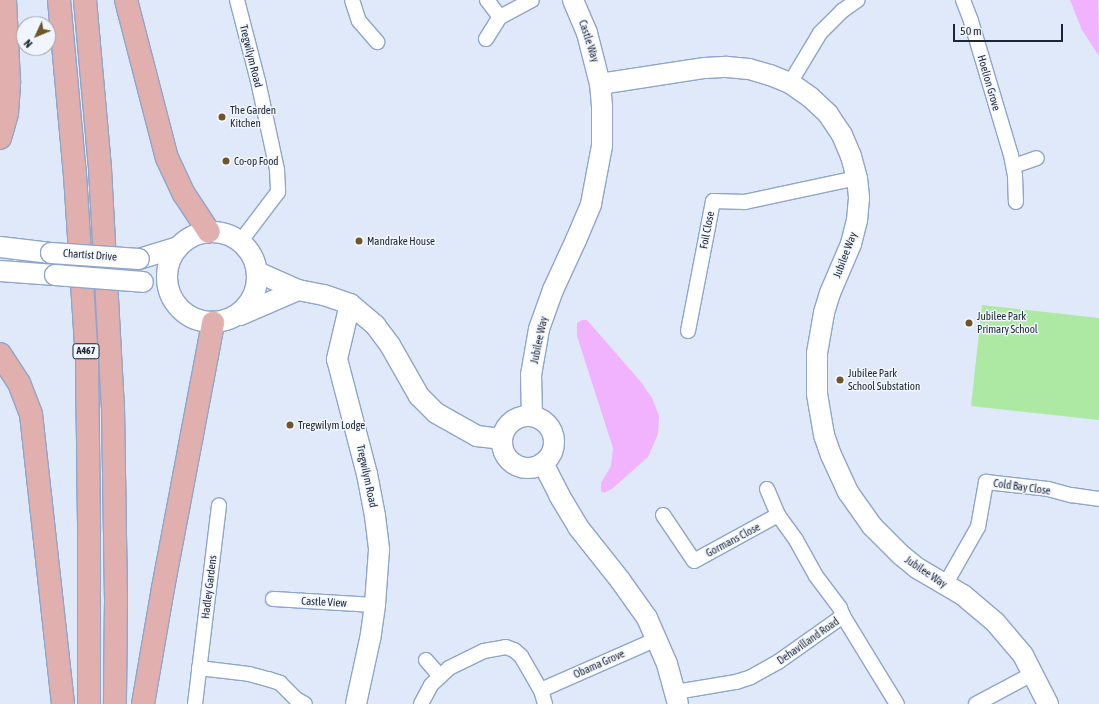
<!DOCTYPE html>
<style>
body{margin:0}
#map{position:relative;width:1099px;height:704px;overflow:hidden;background:#dfe9f9;font-family:"Asap Condensed",sans-serif}
div>[style]{position:absolute}
.green>*{inset:0;background:#aee9a3}
.water>*{inset:0;background:#f1b3fe}
.roads{filter:drop-shadow(1px 0 #8fa5ca) drop-shadow(-1px 0 #8fa5ca) drop-shadow(0 1px #8fa5ca) drop-shadow(0 -1px #8fa5ca)}
.street>*{height:14px;margin:-7px;padding:0 7px;transform-origin:7px;border-radius:7px;background:#fff}
.secondary>*{height:20px;margin:-10px;padding:0 10px;transform-origin:10px;border-radius:10px;background:#fff}
.secondary>.ring{margin:-10px;padding:0;box-sizing:content-box;background:none;border:20px solid #fff;border-radius:50%}
.primary>*{height:22px;margin:-11px;padding:0 11px;transform-origin:11px;border-radius:11px;background:#e0afae}
.bridges{filter:drop-shadow(1px 0 #8fa5ca) drop-shadow(-1px 0 #8fa5ca) drop-shadow(0 1px #8fa5ca) drop-shadow(0 -1px #8fa5ca)}
.secondary-bridge>*{height:20px;margin:-10px;padding:0 10px;transform-origin:10px;border-radius:10px;background:#fff}
.dots>*{width:11px;height:11px;translate:-50% -50%;box-sizing:border-box;border:2px solid #f1f6fe;border-radius:50%}
span{translate:-50% -50%;white-space:nowrap;text-align:center;line-height:1.15;-webkit-text-stroke:3px #f1f6fe;paint-order:stroke}
.shield-label span{padding:1px 3px;background:#f1f6fe;border:1px solid;border-radius:3px;-webkit-text-stroke-width:0}
.shield-label{font-size:10px;color:#1e2635;font-weight:700}
.street-label{font-size:11px;color:#1e2635}
.poi-label{font-size:11px;color:#1e2635}
.left{translate:0 -50%;text-align:left}
.north{position:absolute;left:16px;top:16px;width:40px;height:40px;box-sizing:border-box;background:#f1f6fe;border:1px solid #9da3ae;border-radius:50%;rotate:226deg;font-size:11px;font-weight:700;line-height:16px;text-align:center;color:#1e2635}
.north::after{content:'';display:block;margin:auto;width:14px;height:18px;background:#6f5527;clip-path:polygon(50% 0,100% 100%,50% 72%,0 100%)}
.scale{position:absolute;left:953px;top:24px;width:110px;height:18px;box-sizing:border-box;border:2px solid #1e2635;border-top:0;padding-left:5px;font-size:12px;line-height:14px;white-space:nowrap;color:#1e2635;-webkit-text-stroke:3px #f1f6fe;paint-order:stroke}
</style>
<div id="map">
<div class="green">
<div style="clip-path:polygon(982px 305px,1099px 318px,1099px 420px,971px 406px)"></div>
</div>
<div class="water">
<div style="clip-path:polygon(1070px 0,1098px 0,1099px 56px,1082px 30px)"></div>
<div style="clip-path:polygon(582px 320px,587px 320px,641px 382px,652px 398px,659px 416px,658px 434px,648px 457px,613px 488px,604px 493px,601px 491px,601px 483px,611px 466px,613px 448px,577px 336px,577px 323px)"></div>
</div>
<div class="roads">
<div class="street">
<div style="left:237px;top:0;width:84px;rotate:75.5deg"></div>
<div style="left:258px;top:81px;width:91px;rotate:77.9deg"></div>
<div style="left:277px;top:170px;width:22px;rotate:87deg"></div>
<div style="left:278px;top:192px;width:63px;rotate:127.2deg"></div>
<div style="left:352px;top:0;width:22px;rotate:72deg"></div>
<div style="left:359px;top:21px;width:28px;rotate:49deg"></div>
<div style="left:487px;top:0;width:21px;rotate:53deg"></div>
<div style="left:963px;top:0;width:22px;rotate:69deg"></div>
<div style="left:971px;top:21px;width:140px;rotate:73.4deg"></div>
<div style="left:1011px;top:155px;width:21px;rotate:79deg"></div>
<div style="left:1015px;top:176px;width:26px;rotate:88deg"></div>
<div style="left:486px;top:39px;width:26px;rotate:-58deg"></div>
<div style="left:500px;top:17px;width:36px;rotate:-28deg"></div>
<div style="left:790px;top:83px;width:58px;rotate:-59deg"></div>
<div style="left:820px;top:33px;width:31px;rotate:-45deg"></div>
<div style="left:842px;top:11px;width:19px;rotate:-35deg"></div>
<div style="left:1014px;top:166px;width:24px;rotate:-19deg"></div>
<div style="left:688px;top:331px;width:132px;rotate:-79.1deg"></div>
<div style="left:713px;top:201px;width:32px;rotate:2deg"></div>
<div style="left:745px;top:202px;width:115px;rotate:-12.1deg"></div>
<div style="left:767px;top:489px;width:28px;rotate:67deg"></div>
<div style="left:778px;top:515px;width:31px;rotate:54deg"></div>
<div style="left:796px;top:540px;width:41px;rotate:60.9deg"></div>
<div style="left:816px;top:576px;width:40px;rotate:53deg"></div>
<div style="left:840px;top:608px;width:9px;rotate:69deg"></div>
<div style="left:663px;top:515px;width:55px;rotate:56deg"></div>
<div style="left:694px;top:561px;width:96px;rotate:-28.7deg"></div>
<div style="left:945px;top:585px;width:67px;rotate:-60.4deg"></div>
<div style="left:978px;top:527px;width:46px;rotate:-79.9deg"></div>
<div style="left:986px;top:482px;width:62px;rotate:6.4deg"></div>
<div style="left:1048px;top:489px;width:24px;rotate:15deg"></div>
<div style="left:1071px;top:495px;width:28px;rotate:8deg"></div>
<div style="left:273px;top:599px;width:102px;rotate:3.4deg"></div>
<div style="left:426px;top:660px;width:21px;rotate:49deg"></div>
<div style="left:199px;top:668px;width:50px;rotate:6.8deg"></div>
<div style="left:249px;top:674px;width:20px;rotate:15deg"></div>
<div style="left:268px;top:679px;width:13px;rotate:18deg"></div>
<div style="left:280px;top:683px;width:23px;rotate:45deg"></div>
<div style="left:296px;top:699px;width:10px;rotate:29deg"></div>
<div style="left:541px;top:690px;width:127px;rotate:-23.7deg"></div>
<div style="left:676px;top:692px;width:61px;rotate:-9.5deg"></div>
<div style="left:736px;top:682px;width:16px;rotate:-18deg"></div>
<div style="left:751px;top:677px;width:31px;rotate:-29deg"></div>
<div style="left:778px;top:662px;width:80px;rotate:-35.3deg"></div>
<div style="left:843px;top:616px;width:103px;rotate:58.5deg"></div>
<div style="left:195px;top:704px;width:200px;rotate:-83.1deg"></div>
<div style="left:421px;top:704px;width:21px;rotate:-62deg"></div>
<div style="left:431px;top:685px;width:25px;rotate:-43deg"></div>
<div style="left:449px;top:668px;width:39px;rotate:-26deg"></div>
<div style="left:484px;top:651px;width:22px;rotate:-10deg"></div>
<div style="left:506px;top:647px;width:9px;rotate:21deg"></div>
<div style="left:514px;top:650px;width:9px;rotate:41deg"></div>
<div style="left:521px;top:656px;width:39px;rotate:60deg"></div>
<div style="left:541px;top:690px;width:15px;rotate:74deg"></div>
<div style="left:976px;top:704px;width:66px;rotate:-28.1deg"></div>
</div>
<div class="secondary">
<div style="left:600px;top:84px;width:106px;rotate:-8.7deg"></div>
<div style="left:705px;top:68px;width:22px;rotate:-3deg"></div>
<div style="left:727px;top:67px;width:22px;rotate:5deg"></div>
<div style="left:749px;top:69px;width:22px;rotate:16deg"></div>
<div style="left:770px;top:75px;width:22px;rotate:22deg"></div>
<div style="left:790px;top:83px;width:24px;rotate:35deg"></div>
<div style="left:810px;top:97px;width:25px;rotate:43deg"></div>
<div style="left:828px;top:114px;width:25px;rotate:56deg"></div>
<div style="left:842px;top:135px;width:23px;rotate:67deg"></div>
<div style="left:851px;top:156px;width:23px;rotate:75deg"></div>
<div style="left:857px;top:178px;width:20px;rotate:84deg"></div>
<div style="left:859px;top:198px;width:22px;rotate:95deg"></div>
<div style="left:857px;top:220px;width:25px;rotate:104deg"></div>
<div style="left:851px;top:244px;width:53px;rotate:113.2deg"></div>
<div style="left:830px;top:293px;width:21px;rotate:107deg"></div>
<div style="left:824px;top:313px;width:41px;rotate:99.9deg"></div>
<div style="left:817px;top:353px;width:41px;rotate:90deg"></div>
<div style="left:817px;top:394px;width:42px;rotate:80.3deg"></div>
<div style="left:824px;top:435px;width:21px;rotate:71deg"></div>
<div style="left:831px;top:455px;width:41px;rotate:65.3deg"></div>
<div style="left:848px;top:492px;width:42px;rotate:54.8deg"></div>
<div style="left:872px;top:526px;width:41px;rotate:45deg"></div>
<div style="left:901px;top:555px;width:21px;rotate:39deg"></div>
<div style="left:917px;top:568px;width:53px;rotate:30.4deg"></div>
<div style="left:963px;top:595px;width:42px;rotate:40.2deg"></div>
<div style="left:995px;top:622px;width:43px;rotate:49.7deg"></div>
<div style="left:1023px;top:655px;width:55px;rotate:63deg"></div>
<div class="ring" style="left:167px;top:232px;width:70px;height:70px"></div>
<div style="left:0;top:247px;width:51px;rotate:6.7deg"></div>
<div style="left:139px;top:259px;width:41px;rotate:-17.1deg"></div>
<div style="left:0;top:271px;width:55px;rotate:4.2deg"></div>
<div style="left:257px;top:272px;width:45px;rotate:23.7deg"></div>
<div style="left:298px;top:290px;width:26px;rotate:11deg"></div>
<div style="left:324px;top:295px;width:28px;rotate:19deg"></div>
<div style="left:350px;top:304px;width:33px;rotate:40deg"></div>
<div style="left:375px;top:325px;width:25px;rotate:53deg"></div>
<div style="left:390px;top:345px;width:59px;rotate:60.4deg"></div>
<div style="left:419px;top:396px;width:24px;rotate:45deg"></div>
<div style="left:436px;top:413px;width:47px;rotate:29.3deg"></div>
<div style="left:477px;top:436px;width:24px;rotate:7deg"></div>
<div style="left:350px;top:304px;width:57px;rotate:103.3deg"></div>
<div style="left:337px;top:359px;width:119px;rotate:75.4deg"></div>
<div style="left:367px;top:474px;width:43px;rotate:79.2deg"></div>
<div style="left:375px;top:516px;width:34px;rotate:83deg"></div>
<div style="left:379px;top:550px;width:55px;rotate:94.2deg"></div>
<div style="left:375px;top:605px;width:34px;rotate:98deg"></div>
<div style="left:370px;top:639px;width:66px;rotate:102.2deg"></div>
<div style="left:240px;top:315px;width:63px;rotate:-23.3deg"></div>
<div style="left:532px;top:415px;width:40px;rotate:-91.4deg"></div>
<div style="left:531px;top:375px;width:47px;rotate:-80.1deg"></div>
<div style="left:539px;top:329px;width:41px;rotate:-70.3deg"></div>
<div style="left:553px;top:290px;width:55px;rotate:-65.3deg"></div>
<div style="left:576px;top:240px;width:39px;rotate:-67deg"></div>
<div style="left:591px;top:204px;width:59px;rotate:-79.3deg"></div>
<div style="left:602px;top:146px;width:40px;rotate:-90deg"></div>
<div style="left:602px;top:106px;width:22px;rotate:-95deg"></div>
<div style="left:600px;top:84px;width:53px;rotate:-104.3deg"></div>
<div style="left:587px;top:33px;width:36px;rotate:-113deg"></div>
<div class="ring" style="left:502px;top:416px;width:32px;height:32px"></div>
<div style="left:543px;top:463px;width:36px;rotate:63deg"></div>
<div style="left:559px;top:495px;width:37px;rotate:59deg"></div>
<div style="left:578px;top:527px;width:68px;rotate:51.6deg"></div>
<div style="left:620px;top:580px;width:47px;rotate:54.6deg"></div>
<div style="left:647px;top:618px;width:50px;rotate:66.5deg"></div>
<div style="left:667px;top:664px;width:41px;rotate:74.6deg"></div>
</div>
<div class="primary">
<div style="left:59px;top:0;width:176px;rotate:84.8deg"></div>
<div style="left:75px;top:175px;width:185px;rotate:86.3deg"></div>
<div style="left:87px;top:360px;width:170px;rotate:89.3deg"></div>
<div style="left:89px;top:530px;width:174px;rotate:90deg"></div>
<div style="left:85px;top:0;width:170px;rotate:84.9deg"></div>
<div style="left:100px;top:169px;width:239px;rotate:86.9deg"></div>
<div style="left:113px;top:408px;width:193px;rotate:89.1deg"></div>
<div style="left:116px;top:601px;width:103px;rotate:90.6deg"></div>
<div style="left:126px;top:0;width:163px;rotate:75.5deg"></div>
<div style="left:167px;top:158px;width:40px;rotate:65deg"></div>
<div style="left:184px;top:194px;width:45px;rotate:56.7deg"></div>
<div style="left:0;top:138px;width:26px;rotate:-74deg"></div>
<div style="left:7px;top:113px;width:31px;rotate:-86deg"></div>
<div style="left:9px;top:82px;width:82px;rotate:-92.8deg"></div>
<div style="left:0;top:354px;width:35px;rotate:57deg"></div>
<div style="left:19px;top:383px;width:33px;rotate:69deg"></div>
<div style="left:31px;top:414px;width:292px;rotate:83.7deg"></div>
<div style="left:143px;top:704px;width:118px;rotate:-80.2deg"></div>
<div style="left:163px;top:588px;width:270px;rotate:-79.3deg"></div>
</div>
</div>
<div class="bridges">
<div class="secondary-bridge">
<div style="left:51px;top:253px;width:88px;rotate:3.9deg"></div>
<div style="left:55px;top:275px;width:88px;rotate:4.5deg"></div>
</div>
</div>
<div class="dots">
<div style="left:222px;top:117px;background:#6f5527"></div>
<div style="left:226px;top:161px;background:#6f5527"></div>
<div style="left:359px;top:241px;background:#6f5527"></div>
<div style="left:969px;top:323px;background:#6f5527"></div>
<div style="left:840px;top:380px;background:#6f5527"></div>
<div style="left:290px;top:425px;background:#6f5527"></div>
</div>
<div class="shield-label">
<span style="left:86px;top:351px">A467</span>
</div>
<div class="street-label">
<span style="left:589px;top:41px;rotate:72deg">Castle Way</span>
<span style="left:251px;top:56px;rotate:76deg">Tregwilym Road</span>
<span style="left:989px;top:83px;rotate:74deg">Hoelion Grove</span>
<span style="left:707px;top:230px;rotate:-79deg">Foil Close</span>
<span style="left:90px;top:255px;rotate:4deg">Chartist Drive</span>
<span style="left:845px;top:255px;rotate:-69deg">Jubilee Way</span>
<span style="left:539px;top:340px;rotate:-78deg">Jubilee Way</span>
<span style="left:367px;top:476px;rotate:78deg">Tregwilym Road</span>
<span style="left:1022px;top:487px;rotate:8deg">Cold Bay Close</span>
<span style="left:733px;top:540px;rotate:-28deg">Gormans Close</span>
<span style="left:926px;top:572px;rotate:34deg">Jubilee Way</span>
<span style="left:209px;top:587px;rotate:-83deg">Hadley Gardens</span>
<span style="left:324px;top:602px;rotate:3deg">Castle View</span>
<span style="left:808px;top:641px;rotate:-35deg">Dehavilland Road</span>
<span style="left:599px;top:664px;rotate:-24deg">Obama Grove</span>
</div>
<div class="poi-label">
<span class="left" style="left:230px;top:117px">The Garden<br>Kitchen</span>
<span class="left" style="left:234px;top:161px">Co-op Food</span>
<span class="left" style="left:367px;top:241px">Mandrake House</span>
<span class="left" style="left:977px;top:323px">Jubilee Park<br>Primary School</span>
<span class="left" style="left:848px;top:380px">Jubilee Park<br>School Substation</span>
<span class="left" style="left:298px;top:425px">Tregwilym Lodge</span>
</div>
<div class="north">N</div>
<div class="scale">50 m</div>
</div>
